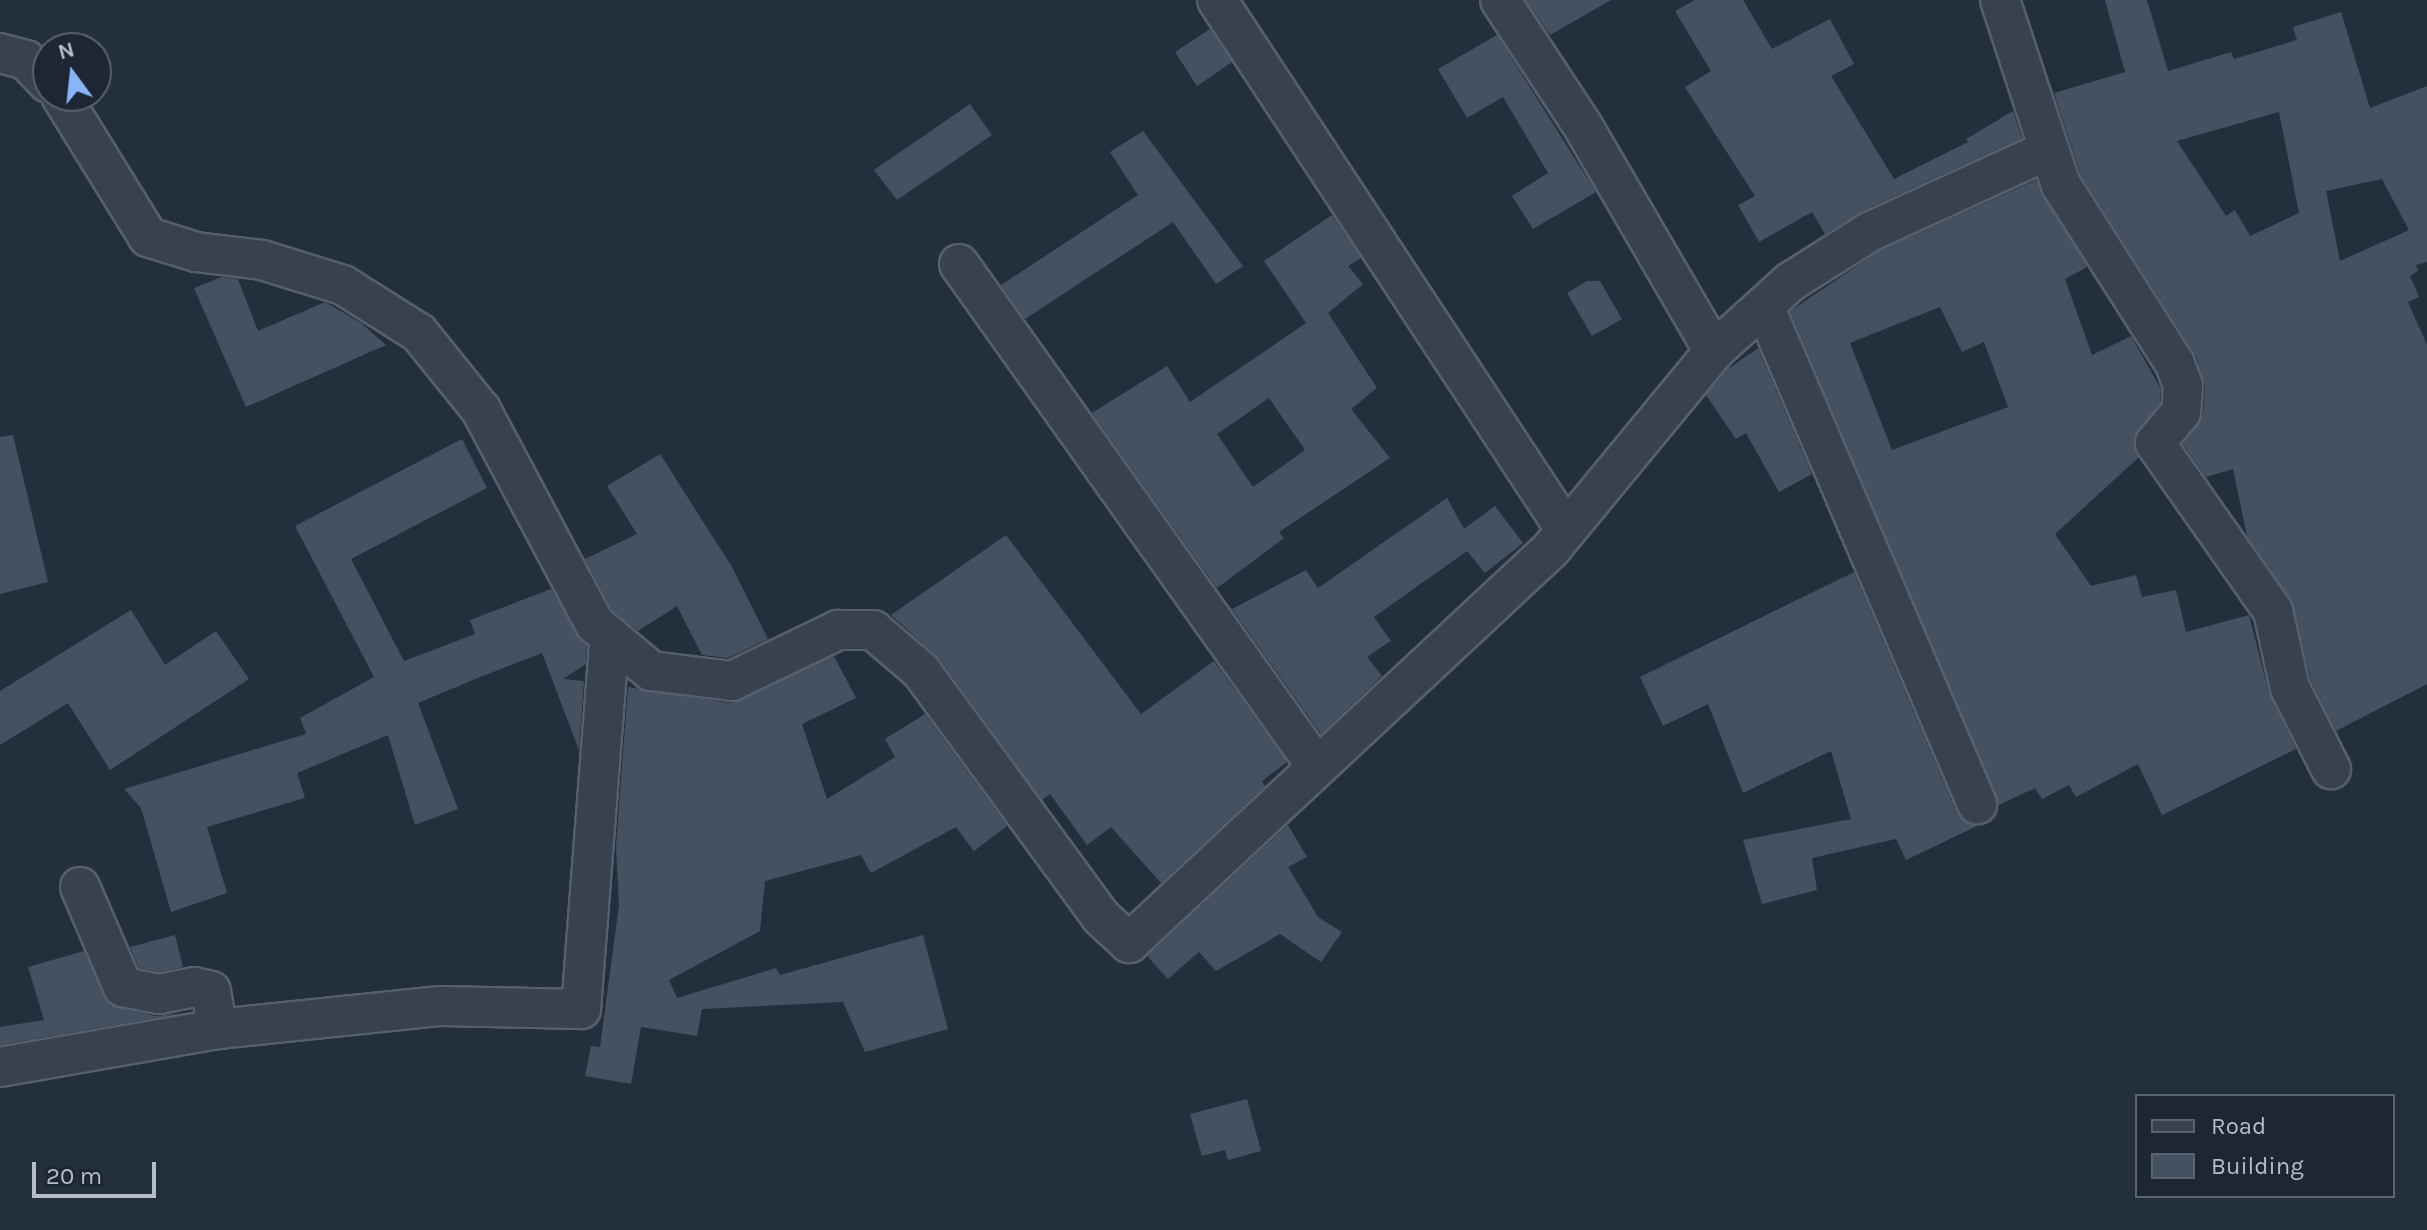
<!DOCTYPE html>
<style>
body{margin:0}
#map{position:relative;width:2427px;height:1230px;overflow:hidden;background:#242f3e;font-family:Karla,sans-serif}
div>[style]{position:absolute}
.building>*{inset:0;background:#455162}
.roads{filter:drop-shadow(2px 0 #565f6c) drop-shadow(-2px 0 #565f6c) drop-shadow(0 2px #565f6c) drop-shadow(0 -2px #565f6c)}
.street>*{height:38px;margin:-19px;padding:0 19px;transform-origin:19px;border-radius:19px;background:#38414e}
span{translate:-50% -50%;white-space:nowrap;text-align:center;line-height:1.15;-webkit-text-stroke:8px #1d2633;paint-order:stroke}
.legend{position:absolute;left:2135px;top:1094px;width:260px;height:104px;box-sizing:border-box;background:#1d2633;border:2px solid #59626f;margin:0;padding:10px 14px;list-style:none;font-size:24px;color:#b4bcc9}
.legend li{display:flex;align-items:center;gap:16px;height:40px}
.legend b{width:40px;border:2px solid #59626f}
.north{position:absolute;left:32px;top:32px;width:80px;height:80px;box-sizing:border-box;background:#1d2633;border:2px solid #59626f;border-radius:50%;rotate:345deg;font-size:22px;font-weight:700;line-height:32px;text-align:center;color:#b4bcc9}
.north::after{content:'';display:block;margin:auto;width:28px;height:36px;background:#8ab4f8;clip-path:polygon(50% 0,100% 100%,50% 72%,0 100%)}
.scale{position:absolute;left:32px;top:1162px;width:124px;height:36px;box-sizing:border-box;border:4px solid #b4bcc9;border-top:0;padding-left:10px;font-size:24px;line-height:28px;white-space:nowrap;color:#b4bcc9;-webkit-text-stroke:6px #1d2633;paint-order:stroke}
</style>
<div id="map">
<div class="building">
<div style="clip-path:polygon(1526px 0,1611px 0,1550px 35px)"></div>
<div style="clip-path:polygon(1695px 0,1743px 0,1772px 49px,1830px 19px,1854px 64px,1831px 76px,1894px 179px,1968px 142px,1966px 139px,2013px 111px,2022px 138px,1862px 211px,1825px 234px,1812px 212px,1759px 242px,1738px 205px,1755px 196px,1685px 87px,1711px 71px,1675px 11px)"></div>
<div style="clip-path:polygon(evenodd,2105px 0,2147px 0,2168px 71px,2231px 52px,2234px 59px,2297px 40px,2293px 27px,2341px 12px,2370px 108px,2427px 86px,2427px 262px,2416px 265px,2418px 271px,2410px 276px,2419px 297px,2408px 302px,2427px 345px,2427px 684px,2336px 731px,2311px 681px,2291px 599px,2247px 536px,2233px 469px,2206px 477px,2183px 444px,2203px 414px,2205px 387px,2196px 356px,2081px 176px,2054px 93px,2125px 72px,2105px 0,2279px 112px,2299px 213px,2250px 236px,2235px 210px,2226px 216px,2177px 141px,2279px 112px,2105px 0,2382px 179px,2409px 230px,2340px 261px,2326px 191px,2382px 179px)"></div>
<div style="clip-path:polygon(1210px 29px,1232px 62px,1197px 86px,1175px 52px)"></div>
<div style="clip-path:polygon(1497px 35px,1596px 192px,1533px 229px,1512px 196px,1548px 173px,1503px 97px,1467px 118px,1438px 69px)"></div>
<div style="clip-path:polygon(970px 104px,992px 135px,897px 200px,874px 170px)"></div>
<div style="clip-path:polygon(1143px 131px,1243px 266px,1216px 284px,1173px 222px,1025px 319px,1001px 285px,1138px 195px,1110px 152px)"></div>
<div style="clip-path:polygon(evenodd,2036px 180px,2087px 267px,2065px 279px,2092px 355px,2131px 336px,2161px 389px,2160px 403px,2134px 437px,2138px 458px,2055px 534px,2091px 586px,2136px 575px,2142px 597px,2176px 590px,2186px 632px,2249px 615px,2269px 693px,2296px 749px,2162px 815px,2138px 764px,2076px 797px,2069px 785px,2042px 799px,2035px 788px,1999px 805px,1790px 311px,1881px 250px,2036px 180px,1940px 307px,1962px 352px,1984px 342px,2008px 407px,1892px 450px,1850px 343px,1940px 307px)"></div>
<div style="clip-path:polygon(evenodd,1332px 215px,1361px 258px,1348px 266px,1363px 284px,1328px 313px,1377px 388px,1351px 409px,1390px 458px,1279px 532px,1284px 538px,1217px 588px,1092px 413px,1167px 366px,1190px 402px,1306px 323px,1264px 261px,1332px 215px,1269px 398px,1305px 450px,1253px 487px,1217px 434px,1269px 398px)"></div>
<div style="clip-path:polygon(222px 277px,238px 279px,258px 331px,325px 302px,361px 323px,386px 345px,246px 407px,194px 288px)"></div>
<div style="clip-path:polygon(1587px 281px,1600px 281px,1622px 319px,1592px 336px,1567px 293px)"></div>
<div style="clip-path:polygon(1758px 348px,1812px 474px,1779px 492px,1746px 433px,1736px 439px,1706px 395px,1728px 369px)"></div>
<div style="clip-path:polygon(13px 435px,48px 582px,0 594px,0 437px)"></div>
<div style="clip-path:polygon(462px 439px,487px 488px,351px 559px,404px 661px,475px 634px,470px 620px,551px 589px,587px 646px,586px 664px,563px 679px,584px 681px,579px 750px,542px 653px,480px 677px,418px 703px,458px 809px,415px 825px,388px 735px,297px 773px,305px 798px,207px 827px,227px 893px,171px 912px,141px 808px,124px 789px,306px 734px,300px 718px,374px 677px,295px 526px)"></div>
<div style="clip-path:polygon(660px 454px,732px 567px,768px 639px,728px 658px,702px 655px,677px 606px,638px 631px,612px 610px,585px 559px,637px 534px,607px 486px)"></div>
<div style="clip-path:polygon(1447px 498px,1464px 529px,1495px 506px,1523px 543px,1485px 573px,1467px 551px,1374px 617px,1391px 641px,1367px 657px,1382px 676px,1321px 734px,1232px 609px,1306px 570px,1318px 588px)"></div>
<div style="clip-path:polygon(1006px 535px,1141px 714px,1214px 661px,1287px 762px,1262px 781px,1265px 786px,1161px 883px,1111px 827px,1087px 845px,1050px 794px,1042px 800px,939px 658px,891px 615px)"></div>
<div style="clip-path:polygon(1854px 572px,1957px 813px,1977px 826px,1906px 860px,1896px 839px,1812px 858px,1817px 890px,1762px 904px,1743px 840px,1851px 819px,1831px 751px,1743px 793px,1708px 704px,1663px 726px,1640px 677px)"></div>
<div style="clip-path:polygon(131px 610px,165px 665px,216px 631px,249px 679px,110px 770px,68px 703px,0 745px,0 691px)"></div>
<div style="clip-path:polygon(834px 656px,856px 698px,802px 724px,827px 799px,895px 757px,885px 739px,925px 714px,1007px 826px,974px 851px,956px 827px,871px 873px,861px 855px,765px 881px,760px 931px,669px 980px,677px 998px,776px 968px,780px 975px,923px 935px,948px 1029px,865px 1052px,843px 1002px,702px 1009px,697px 1036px,641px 1027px,631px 1084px,585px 1076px,591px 1046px,600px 1047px,619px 905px,616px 846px,628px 687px,730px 703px)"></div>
<div style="clip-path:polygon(1288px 825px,1307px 857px,1288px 867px,1318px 917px,1342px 932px,1321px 962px,1280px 934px,1216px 971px,1199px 952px,1168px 979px,1147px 956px)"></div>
<div style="clip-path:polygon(175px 935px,183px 967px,159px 972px,139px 968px,130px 947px)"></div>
<div style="clip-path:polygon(84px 951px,110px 1005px,155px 1016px,184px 1013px,0 1045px,0 1027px,44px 1020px,28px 967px)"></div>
<div style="clip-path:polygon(1247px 1099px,1261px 1151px,1228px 1160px,1225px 1150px,1202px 1156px,1190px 1114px)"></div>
</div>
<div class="roads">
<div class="street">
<div style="left:1217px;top:0;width:635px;rotate:56.64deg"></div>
<div style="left:1500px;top:0;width:153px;rotate:56.7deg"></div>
<div style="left:1584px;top:128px;width:258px;rotate:59.8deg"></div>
<div style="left:2000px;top:0;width:195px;rotate:71.8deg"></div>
<div style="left:2061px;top:185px;width:212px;rotate:57.5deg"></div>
<div style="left:2175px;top:364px;width:23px;rotate:70deg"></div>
<div style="left:2183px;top:386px;width:26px;rotate:94deg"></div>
<div style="left:2181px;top:412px;width:40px;rotate:130deg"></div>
<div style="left:2155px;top:443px;width:205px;rotate:54.9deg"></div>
<div style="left:2273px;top:611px;width:79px;rotate:77.6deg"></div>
<div style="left:2290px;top:688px;width:91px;rotate:63.2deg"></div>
<div style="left:0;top:53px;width:27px;rotate:15deg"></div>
<div style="left:26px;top:60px;width:32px;rotate:46deg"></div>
<div style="left:61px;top:96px;width:166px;rotate:58.3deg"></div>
<div style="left:148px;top:237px;width:50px;rotate:17.4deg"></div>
<div style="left:196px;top:252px;width:66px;rotate:6.9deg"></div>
<div style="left:262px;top:260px;width:85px;rotate:17.2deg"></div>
<div style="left:343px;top:285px;width:90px;rotate:32.3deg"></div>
<div style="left:419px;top:333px;width:99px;rotate:51.2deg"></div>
<div style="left:481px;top:410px;width:242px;rotate:62deg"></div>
<div style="left:595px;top:624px;width:73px;rotate:40deg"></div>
<div style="left:651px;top:671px;width:82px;rotate:7deg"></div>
<div style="left:732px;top:681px;width:118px;rotate:-25.7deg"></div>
<div style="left:838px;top:630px;width:35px"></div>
<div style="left:873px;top:630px;width:63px;rotate:40.5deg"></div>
<div style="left:921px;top:671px;width:303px;rotate:53.8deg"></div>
<div style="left:1100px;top:916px;width:40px;rotate:43deg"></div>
<div style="left:1129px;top:943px;width:577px;rotate:-43.03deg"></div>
<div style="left:1551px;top:549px;width:256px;rotate:-50.5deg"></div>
<div style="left:1714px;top:351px;width:103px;rotate:-42.2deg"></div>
<div style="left:1790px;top:282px;width:96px;rotate:-32.2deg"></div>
<div style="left:1871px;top:231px;width:192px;rotate:-24.6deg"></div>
<div style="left:959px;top:264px;width:617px;rotate:54.56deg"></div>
<div style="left:1764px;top:306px;width:542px;rotate:66.84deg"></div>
<div style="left:80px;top:887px;width:109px;rotate:66.7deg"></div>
<div style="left:123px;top:987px;width:37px;rotate:11deg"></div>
<div style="left:159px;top:994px;width:36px;rotate:-11deg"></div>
<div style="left:194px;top:987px;width:17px;rotate:13deg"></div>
<div style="left:211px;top:991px;width:39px;rotate:80deg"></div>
<div style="left:0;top:1067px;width:221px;rotate:-9.9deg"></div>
<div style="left:218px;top:1029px;width:224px;rotate:-5.9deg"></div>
<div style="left:441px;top:1006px;width:140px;rotate:1.2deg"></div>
<div style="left:581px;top:1009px;width:374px;rotate:-85.6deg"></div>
</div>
</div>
<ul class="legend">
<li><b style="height:10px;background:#38414e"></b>Road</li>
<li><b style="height:22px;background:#455162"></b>Building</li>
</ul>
<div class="north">N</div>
<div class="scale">20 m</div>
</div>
